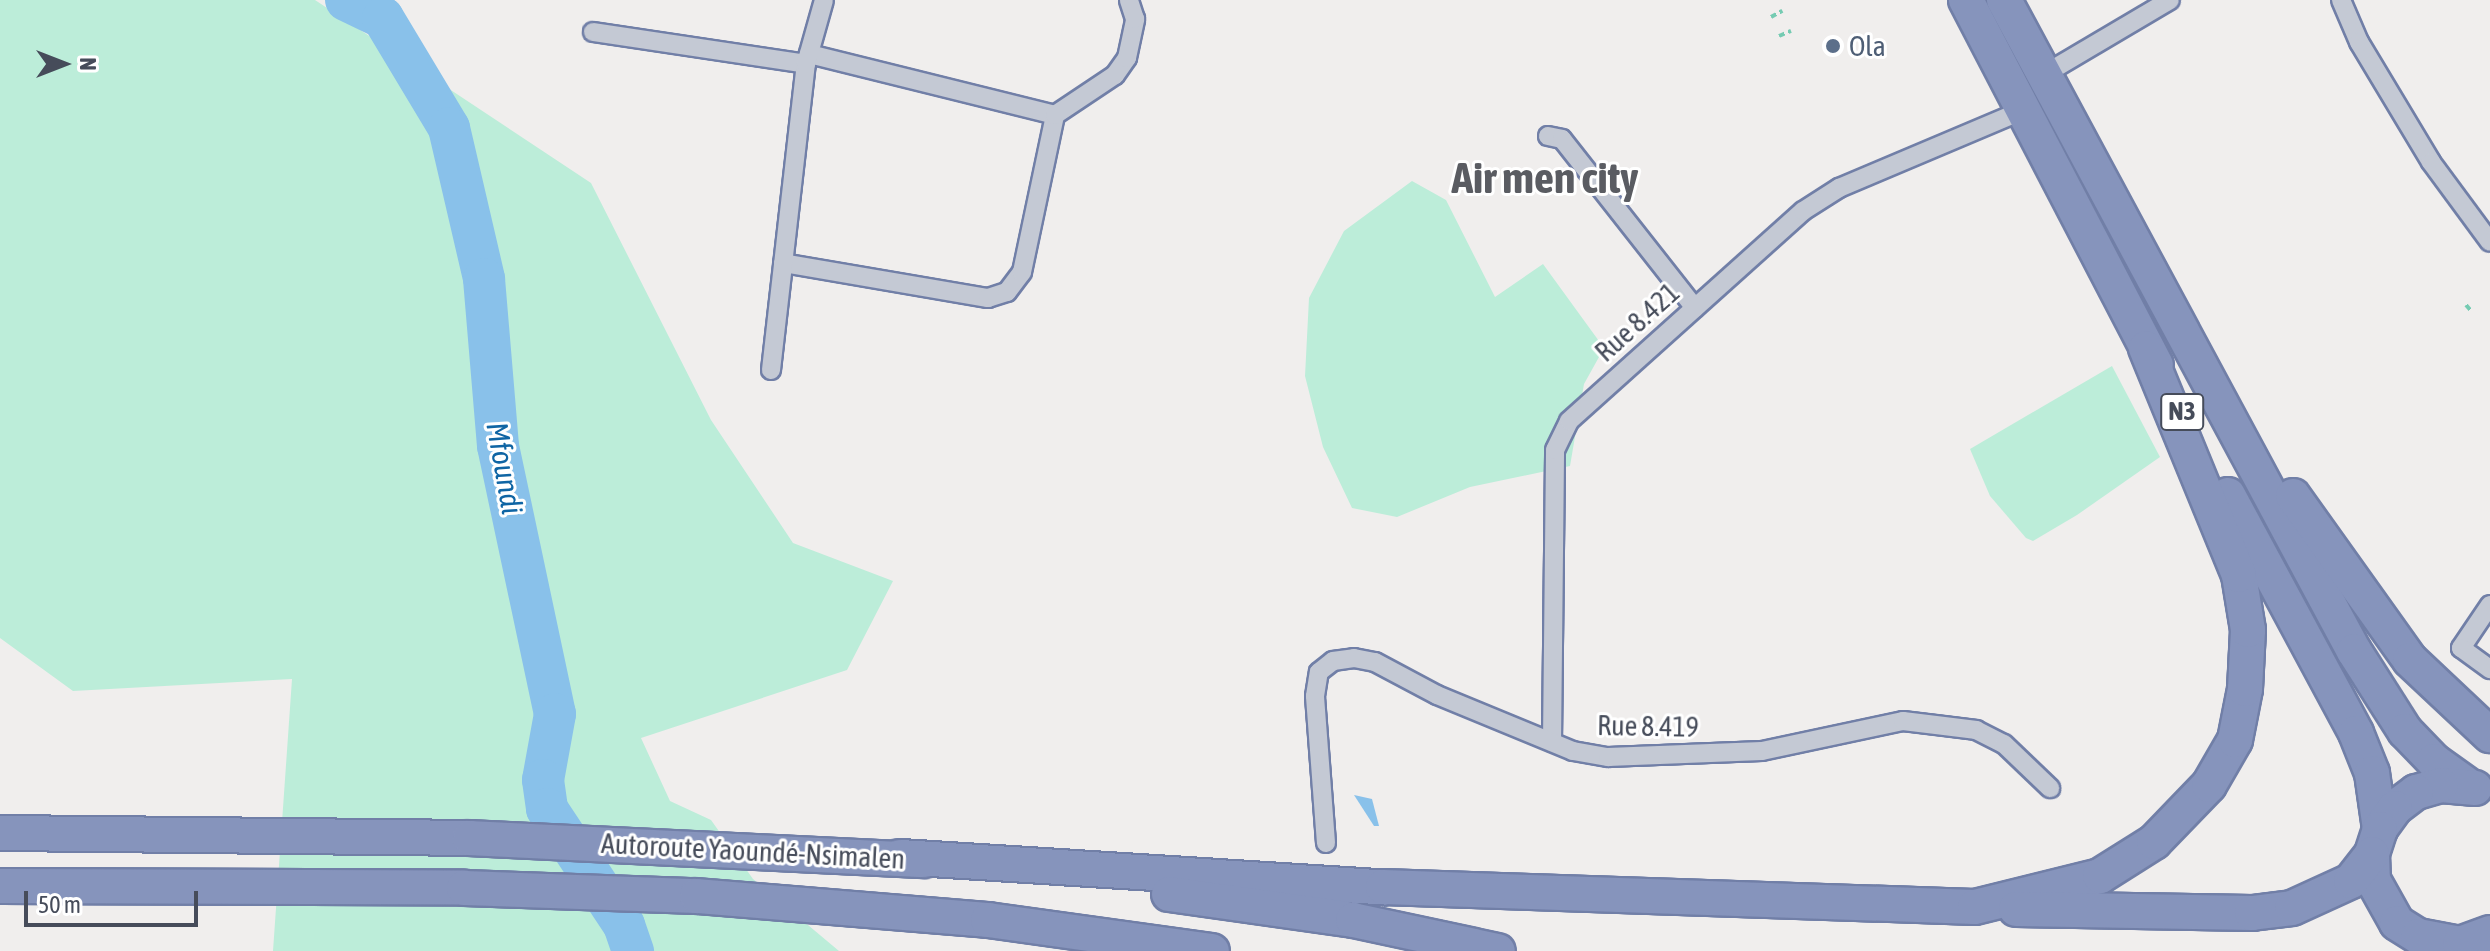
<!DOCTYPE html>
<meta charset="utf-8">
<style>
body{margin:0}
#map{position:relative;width:2490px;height:951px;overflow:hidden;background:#f0eeed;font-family:"Asap Condensed",sans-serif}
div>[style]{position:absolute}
.green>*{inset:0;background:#bcedd9}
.water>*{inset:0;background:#89c1ea}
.river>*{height:42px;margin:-21px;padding:0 21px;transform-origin:21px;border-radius:21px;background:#89c1ea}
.path>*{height:4px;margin-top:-2px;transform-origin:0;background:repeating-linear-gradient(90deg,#75cbb2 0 6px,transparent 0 10px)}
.roads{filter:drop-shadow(2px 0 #717fa7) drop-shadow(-2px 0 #717fa7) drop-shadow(0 2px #717fa7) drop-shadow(0 -2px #717fa7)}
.street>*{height:18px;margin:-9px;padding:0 9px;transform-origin:9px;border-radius:9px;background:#c4c9d4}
.highway>*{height:34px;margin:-17px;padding:0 17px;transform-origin:17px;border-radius:17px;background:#8694bc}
.dots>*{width:22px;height:22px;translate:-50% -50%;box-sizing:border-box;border:4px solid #fff;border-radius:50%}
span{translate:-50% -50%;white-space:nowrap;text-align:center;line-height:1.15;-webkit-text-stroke:6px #fff;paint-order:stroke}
.shield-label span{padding:2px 6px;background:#fff;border:2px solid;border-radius:6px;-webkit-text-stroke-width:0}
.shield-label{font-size:26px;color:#464c5a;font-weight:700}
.service-label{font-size:28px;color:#4e5e75}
.left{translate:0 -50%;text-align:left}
.street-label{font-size:28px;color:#464c5a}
.water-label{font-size:30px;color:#0f65a4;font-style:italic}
.town-label{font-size:44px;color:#5a5c62;font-weight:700}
.north{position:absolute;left:24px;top:24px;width:80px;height:80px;-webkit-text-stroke:6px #fff;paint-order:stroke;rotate:90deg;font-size:22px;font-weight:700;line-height:32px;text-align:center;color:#464c5a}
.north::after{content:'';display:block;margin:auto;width:28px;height:36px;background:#464c5a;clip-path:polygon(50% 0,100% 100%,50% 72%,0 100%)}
.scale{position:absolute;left:24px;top:891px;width:174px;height:36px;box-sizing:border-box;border:4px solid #464c5a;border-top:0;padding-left:10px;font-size:24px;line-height:28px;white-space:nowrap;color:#464c5a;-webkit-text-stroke:6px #fff;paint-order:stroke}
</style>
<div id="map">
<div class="green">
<div style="clip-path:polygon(0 0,315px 0,591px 183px,711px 420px,793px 543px,893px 581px,847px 670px,641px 738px,670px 801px,711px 820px,753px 879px,839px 951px,273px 951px,292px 679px,73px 691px,0 638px)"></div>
<div style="clip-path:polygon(1412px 181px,1446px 200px,1495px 297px,1543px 264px,1604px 348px,1584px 384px,1570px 466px,1470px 487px,1397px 517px,1352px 508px,1323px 447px,1305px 376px,1309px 298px,1344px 231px)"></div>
<div style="clip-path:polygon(2112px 366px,2160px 457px,2077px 515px,2033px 541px,2026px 538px,1990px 496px,1970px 449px)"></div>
</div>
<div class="water">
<div style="clip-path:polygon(1354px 795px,1372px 799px,1379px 826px,1374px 826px)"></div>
</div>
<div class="river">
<div style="left:346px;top:0;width:41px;rotate:25.9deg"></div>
<div style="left:383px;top:18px;width:128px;rotate:59deg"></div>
<div style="left:449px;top:128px;width:155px;rotate:76.9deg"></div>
<div style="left:484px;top:279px;width:168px;rotate:85.2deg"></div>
<div style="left:498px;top:446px;width:274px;rotate:78deg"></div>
<div style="left:555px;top:714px;width:67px;rotate:100.3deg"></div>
<div style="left:543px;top:780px;width:29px;rotate:82deg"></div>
<div style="left:547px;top:809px;width:139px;rotate:56.4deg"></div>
<div style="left:624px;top:925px;width:28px;rotate:71deg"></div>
</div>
<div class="path">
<div style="left:1771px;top:17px;width:13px;rotate:-29deg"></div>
<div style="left:1779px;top:36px;width:13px;rotate:-23deg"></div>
<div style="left:2466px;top:305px;width:9px;rotate:49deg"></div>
</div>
<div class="roads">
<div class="street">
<div style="left:2341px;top:0;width:46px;rotate:66.8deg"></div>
<div style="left:2359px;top:42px;width:140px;rotate:59deg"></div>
<div style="left:2431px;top:162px;width:99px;rotate:53.6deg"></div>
<div style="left:593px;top:32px;width:215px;rotate:8.5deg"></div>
<div style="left:809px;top:54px;width:253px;rotate:13.9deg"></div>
<div style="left:2045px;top:74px;width:145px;rotate:-30.6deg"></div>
<div style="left:1548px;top:136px;width:14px;rotate:12deg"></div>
<div style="left:1562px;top:139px;width:215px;rotate:51.8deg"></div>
<div style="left:783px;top:263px;width:208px;rotate:9.7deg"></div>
<div style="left:988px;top:298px;width:20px;rotate:-18deg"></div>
<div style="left:1007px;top:292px;width:25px;rotate:-53deg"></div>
<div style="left:1022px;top:272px;width:160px;rotate:-78.1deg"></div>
<div style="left:1055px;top:115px;width:72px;rotate:-33.7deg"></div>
<div style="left:1115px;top:75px;width:21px;rotate:-55deg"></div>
<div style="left:1127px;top:58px;width:40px;rotate:-78deg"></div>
<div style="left:1135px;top:19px;width:20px;rotate:-108deg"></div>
<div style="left:771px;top:370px;width:308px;rotate:-83.5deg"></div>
<div style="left:806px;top:64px;width:66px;rotate:-74.3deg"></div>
<div style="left:2490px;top:605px;width:52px;rotate:124deg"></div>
<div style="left:2461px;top:648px;width:36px;rotate:36deg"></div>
<div style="left:1552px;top:742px;width:292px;rotate:-89.4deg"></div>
<div style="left:1555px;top:450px;width:32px;rotate:-64deg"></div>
<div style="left:1569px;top:421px;width:314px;rotate:-41.9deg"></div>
<div style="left:1803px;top:211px;width:43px;rotate:-32.6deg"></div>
<div style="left:1839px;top:188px;width:201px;rotate:-22.9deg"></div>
<div style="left:1326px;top:843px;width:147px;rotate:-94.3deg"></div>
<div style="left:1315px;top:696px;width:24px;rotate:-81deg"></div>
<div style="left:1319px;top:672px;width:18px;rotate:-38deg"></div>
<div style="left:1333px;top:661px;width:21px;rotate:-8deg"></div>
<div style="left:1354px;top:658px;width:21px;rotate:11deg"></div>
<div style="left:1375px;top:662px;width:70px;rotate:28deg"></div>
<div style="left:1437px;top:695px;width:147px;rotate:22.4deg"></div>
<div style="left:1573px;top:751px;width:36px;rotate:10deg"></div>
<div style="left:1608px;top:757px;width:154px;rotate:-2.2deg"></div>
<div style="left:1762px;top:751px;width:144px;rotate:-12deg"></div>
<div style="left:1903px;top:721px;width:74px;rotate:7deg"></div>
<div style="left:1976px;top:730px;width:31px;rotate:27deg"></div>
<div style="left:2004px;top:744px;width:64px;rotate:43.7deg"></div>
</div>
<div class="highway">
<div style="left:1966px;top:0;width:411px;rotate:62.5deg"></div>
<div style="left:2004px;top:0;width:739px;rotate:61.74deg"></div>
<div style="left:2354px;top:651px;width:95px;rotate:57.5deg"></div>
<div style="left:2405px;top:731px;width:42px;rotate:46deg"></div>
<div style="left:2434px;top:761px;width:43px;rotate:35.5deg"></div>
<div style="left:2228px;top:495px;width:270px;rotate:61.7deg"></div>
<div style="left:2356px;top:733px;width:43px;rotate:68.2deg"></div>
<div style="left:2372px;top:773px;width:57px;rotate:81.9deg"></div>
<div style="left:2293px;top:496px;width:201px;rotate:54.5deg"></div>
<div style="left:2410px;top:660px;width:110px;rotate:43.2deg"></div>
<div style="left:2475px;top:788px;width:34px;rotate:-175deg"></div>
<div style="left:2441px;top:785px;width:26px;rotate:164deg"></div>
<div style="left:2416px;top:792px;width:26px;rotate:143deg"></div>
<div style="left:2395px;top:808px;width:26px;rotate:126deg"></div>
<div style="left:2380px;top:829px;width:26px;rotate:108deg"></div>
<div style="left:2372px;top:854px;width:26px;rotate:88deg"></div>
<div style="left:2373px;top:880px;width:49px;rotate:60.8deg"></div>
<div style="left:2397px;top:923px;width:25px;rotate:32deg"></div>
<div style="left:2418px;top:936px;width:43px;rotate:10.8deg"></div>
<div style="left:2460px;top:944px;width:32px;rotate:-20deg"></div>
<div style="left:0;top:833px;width:470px;rotate:0.6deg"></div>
<div style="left:470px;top:838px;width:454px;rotate:2.8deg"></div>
<div style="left:900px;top:857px;width:484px;rotate:3.6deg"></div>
<div style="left:1383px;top:887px;width:592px;rotate:1.93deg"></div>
<div style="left:1975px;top:907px;width:129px;rotate:-13.9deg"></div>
<div style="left:2100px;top:876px;width:64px;rotate:-32.2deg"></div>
<div style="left:2154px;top:842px;width:79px;rotate:-46deg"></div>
<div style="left:2209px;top:785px;width:52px;rotate:-60deg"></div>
<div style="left:2235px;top:740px;width:52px;rotate:-78.9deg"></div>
<div style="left:2245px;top:689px;width:59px;rotate:-87.1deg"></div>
<div style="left:2248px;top:630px;width:56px;rotate:-99.3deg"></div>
<div style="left:2239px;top:575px;width:245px;rotate:-112.3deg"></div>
<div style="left:0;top:886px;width:464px;rotate:0.2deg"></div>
<div style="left:464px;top:888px;width:233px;rotate:2deg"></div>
<div style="left:697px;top:896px;width:292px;rotate:4.7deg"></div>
<div style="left:988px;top:920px;width:226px;rotate:7.9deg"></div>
<div style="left:1169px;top:894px;width:186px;rotate:8deg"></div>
<div style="left:1353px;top:920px;width:148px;rotate:12.1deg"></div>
<div style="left:2016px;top:909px;width:236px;rotate:1deg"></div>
<div style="left:2252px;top:913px;width:40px;rotate:-7.1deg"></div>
<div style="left:2292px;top:908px;width:65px;rotate:-24.6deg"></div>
<div style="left:2351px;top:881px;width:34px;rotate:-52deg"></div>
</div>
</div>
<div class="dots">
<div style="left:1833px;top:46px;background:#5c6f8a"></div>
</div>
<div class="shield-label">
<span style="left:2182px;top:412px">N3</span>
</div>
<div class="service-label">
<span class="left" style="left:1849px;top:46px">Ola</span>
</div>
<div class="street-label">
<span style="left:1637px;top:322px;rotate:-42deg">Rue 8.421</span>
<span style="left:1648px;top:726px;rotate:1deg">Rue 8.419</span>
<span style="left:753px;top:851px;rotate:3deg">Autoroute Yaoundé-Nsimalen</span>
</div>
<div class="water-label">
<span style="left:505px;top:468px;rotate:80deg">Mfoundi</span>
</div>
<div class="town-label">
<span style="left:1545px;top:177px">Air men city</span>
</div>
<div class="north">N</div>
<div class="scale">50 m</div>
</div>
